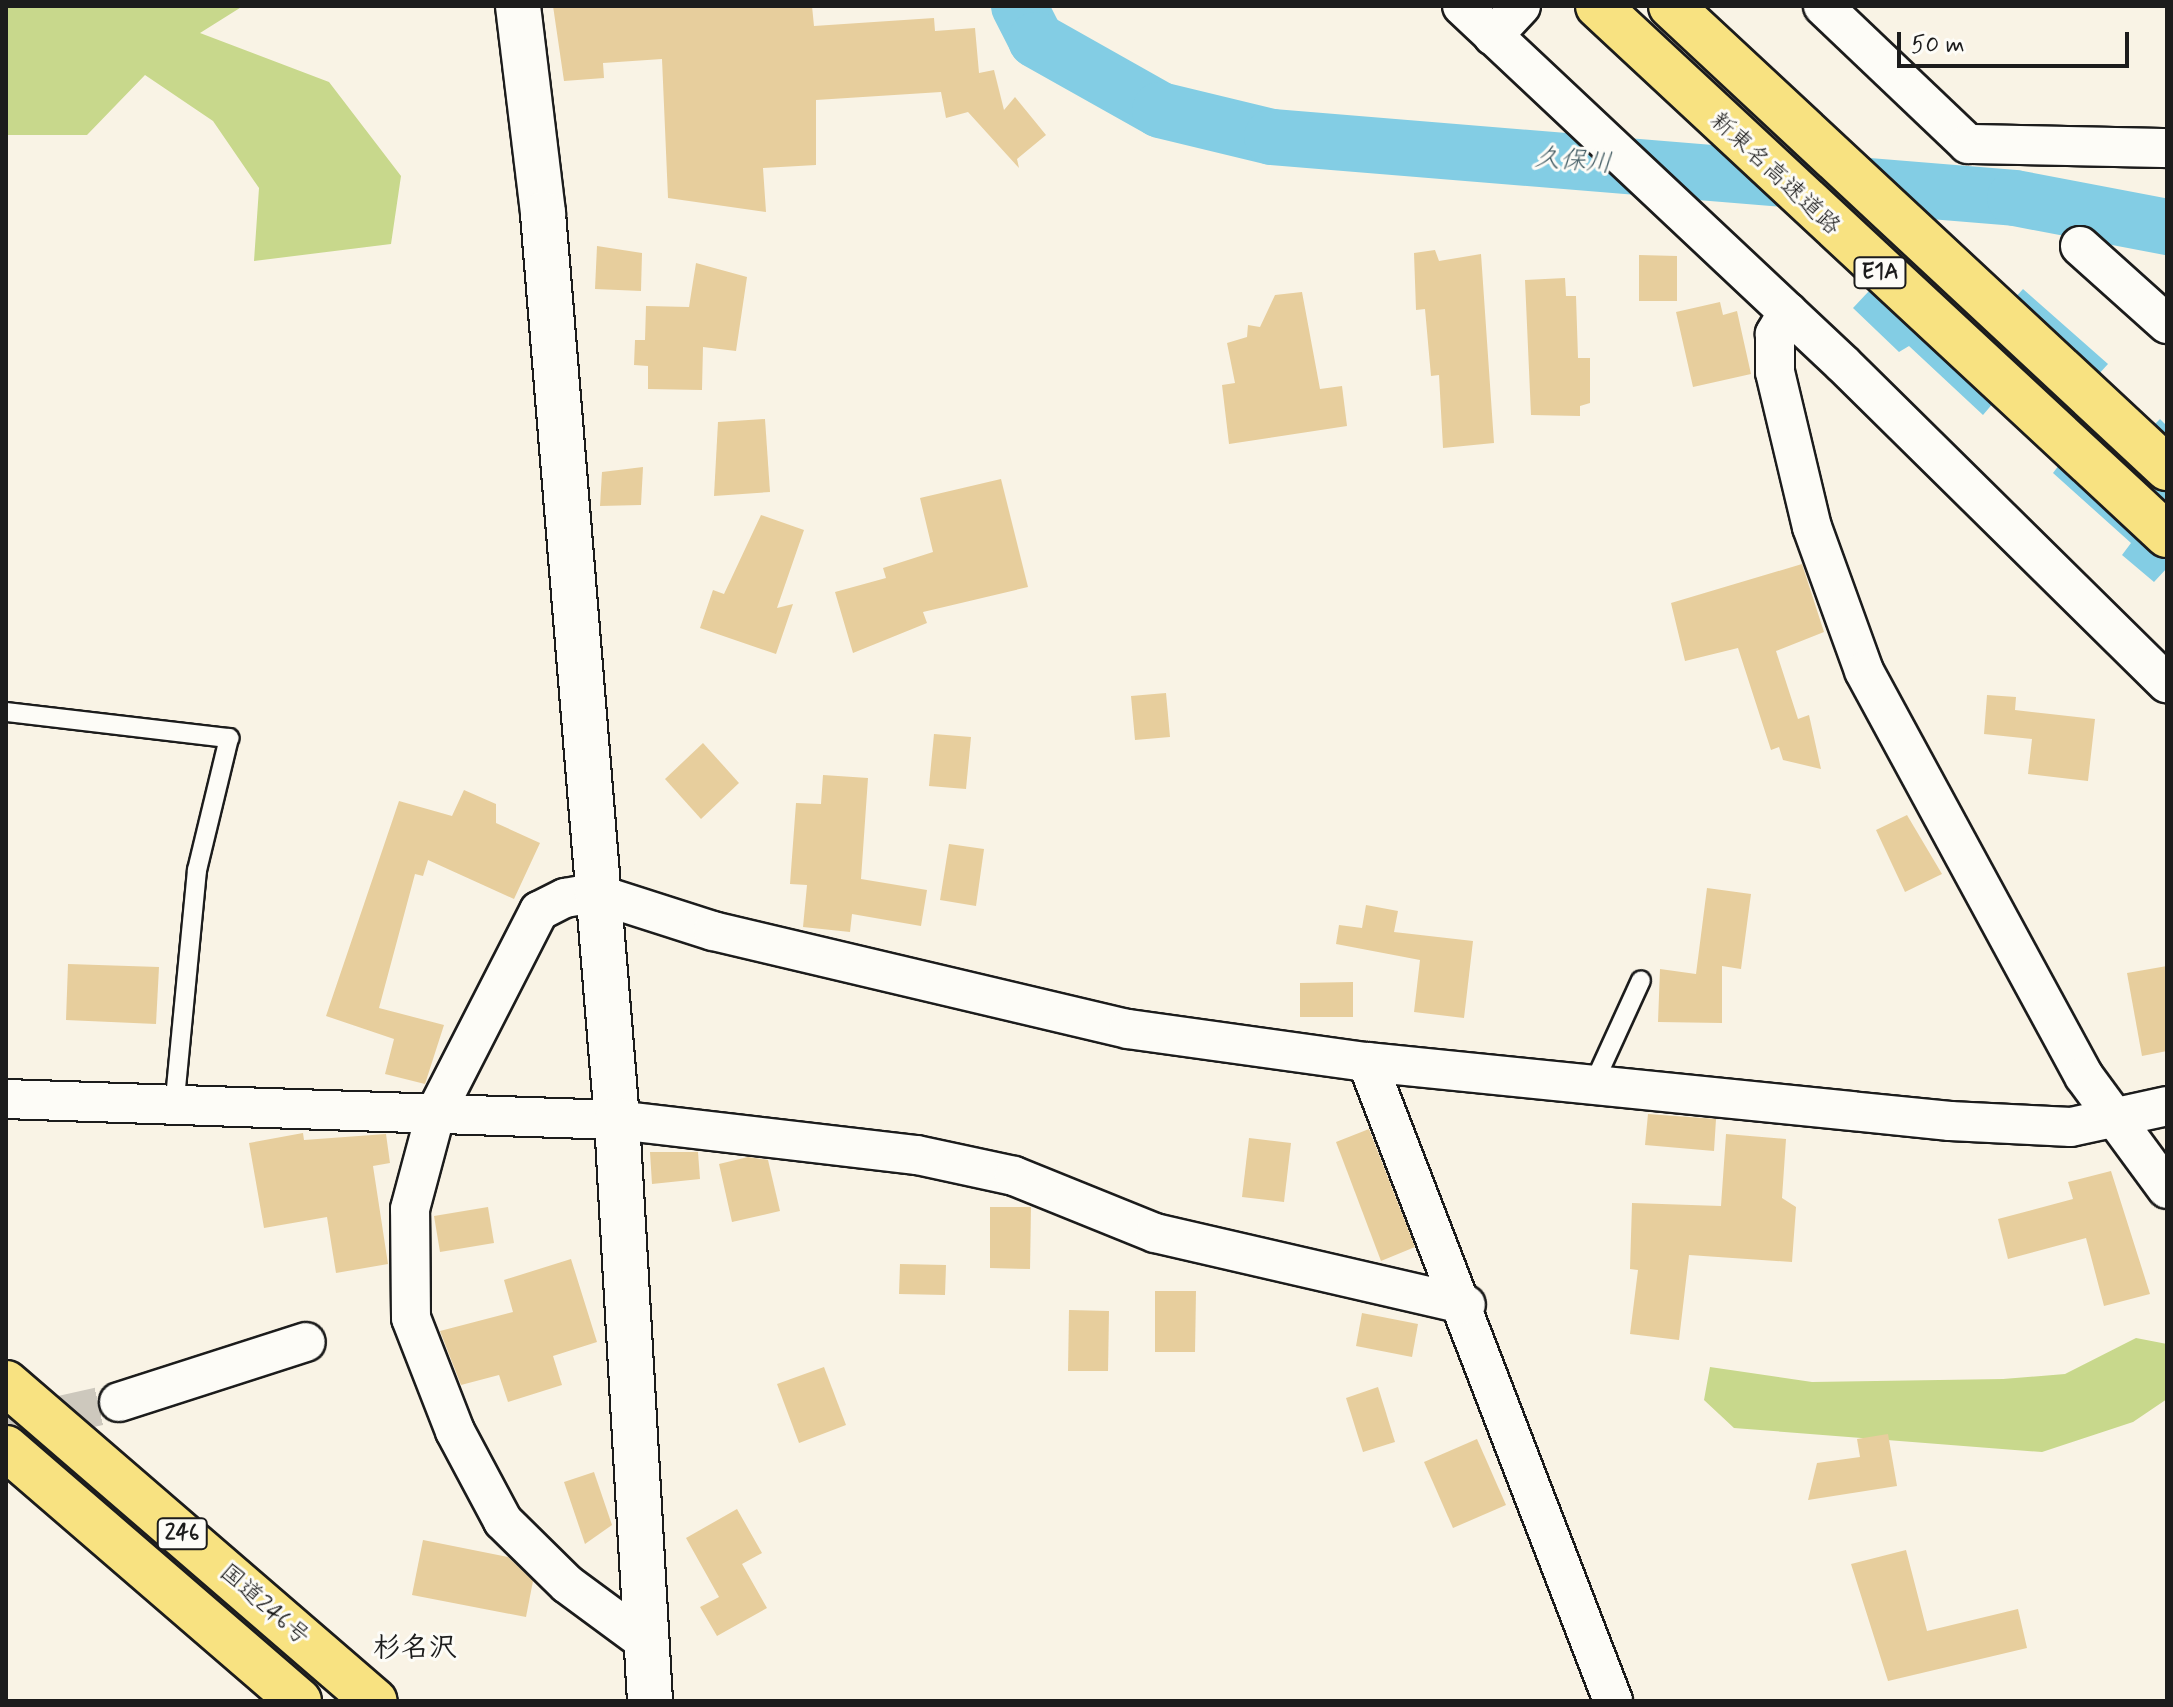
<!DOCTYPE html>
<meta charset="utf-8">
<style>
body{margin:0}
#map{position:relative;width:2173px;height:1707px;overflow:hidden;background:#f9f3e5;font-family:Mynerve,"Klee One",sans-serif}
div>[style]{position:absolute}
.green>*{inset:0;background:#c8d88c}
.water>*{inset:0;background:#83cde4}
.river>*{height:56px;margin:-28px;padding:0 28px;transform-origin:28px;border-radius:28px;background:#83cde4}
.building>*{inset:0;background:#e7ce9d}
.street-tunnel>*{height:38px;margin-top:-19px;transform-origin:0;background:repeating-linear-gradient(90deg,#cdc8bd 0 38px,transparent 0 57px)}
.roads{filter:drop-shadow(2px 0 #1c1c1c) drop-shadow(-2px 0 #1c1c1c) drop-shadow(0 2px #1c1c1c) drop-shadow(0 -2px #1c1c1c)}
.lane>*{height:18px;margin:-9px;padding:0 9px;transform-origin:9px;border-radius:9px;background:#fdfcf7}
.street>*{height:38px;margin:-19px;padding:0 19px;transform-origin:19px;border-radius:19px;background:#fdfcf7}
.secondary>*{height:44px;margin:-22px;padding:0 22px;transform-origin:22px;border-radius:22px;background:#fdfcf7}
.highway>*{height:44px;margin:-22px;padding:0 22px;transform-origin:22px;border-radius:22px;background:#f8e281}
span{translate:-50% -50%;white-space:nowrap;text-align:center;line-height:1.15;-webkit-text-stroke:6px #fdfcf7;paint-order:stroke}
.shield-label span{padding:2px 6px;background:#fdfcf7;border:2px solid;border-radius:6px;-webkit-text-stroke-width:0}
.shield-label{font-size:22px;color:#1c1c1c;font-weight:700}
.street-label{font-size:24px;color:#1c1c1c}
.water-label{font-size:26px;color:#405a62;font-style:italic}
.quarter-label{font-size:28px;color:#1c1c1c;font-weight:700}
.frame{position:absolute;inset:0;border:8px solid #1c1c1c;pointer-events:none}
.scale{position:absolute;left:1897px;top:32px;width:232px;height:36px;box-sizing:border-box;border:4px solid #1c1c1c;border-top:0;padding-left:10px;font-size:24px;line-height:28px;white-space:nowrap;color:#1c1c1c;-webkit-text-stroke:6px #fdfcf7;paint-order:stroke}
</style>
<div id="map">
<div class="green">
<div style="clip-path:polygon(6px 6px,243px 6px,200px 33px,329px 82px,401px 176px,391px 244px,254px 261px,259px 188px,213px 121px,145px 75px,87px 135px,6px 135px)"></div>
<div style="clip-path:polygon(2136px 1338px,2167px 1344px,2167px 1399px,2133px 1422px,2042px 1452px,1734px 1428px,1704px 1400px,1710px 1367px,1812px 1382px,2003px 1379px,2065px 1374px)"></div>
</div>
<div class="water">
<div style="clip-path:polygon(1900px 258px,1922px 260px,1939px 278px,1928px 293px,1979px 338px,2023px 289px,2108px 364px,2073px 402px,2029px 361px,1983px 415px,1909px 346px,1899px 352px,1853px 308px)"></div>
<div style="clip-path:polygon(2160px 419px,2167px 426px,2167px 568px,2154px 582px,2122px 555px,2131px 543px,2053px 473px,2078px 440px,2111px 468px)"></div>
</div>
<div class="river">
<div style="left:1019px;top:6px;width:38px;rotate:63deg"></div>
<div style="left:1036px;top:40px;width:142px;rotate:29.4deg"></div>
<div style="left:1160px;top:110px;width:115px;rotate:13.6deg"></div>
<div style="left:1272px;top:137px;width:745px;rotate:4.69deg"></div>
<div style="left:2015px;top:198px;width:155px;rotate:10.8deg"></div>
</div>
<div class="building">
<div style="clip-path:polygon(553px 6px,812px 6px,814px 26px,934px 18px,935px 31px,975px 28px,979px 73px,994px 70px,1004px 110px,1015px 97px,1046px 135px,1017px 159px,1019px 168px,968px 112px,946px 118px,941px 92px,816px 100px,816px 165px,763px 168px,766px 212px,668px 198px,662px 59px,603px 63px,604px 78px,564px 81px)"></div>
<div style="clip-path:polygon(597px 246px,642px 253px,641px 291px,595px 289px)"></div>
<div style="clip-path:polygon(1435px 250px,1439px 261px,1481px 254px,1494px 443px,1443px 448px,1439px 375px,1431px 376px,1425px 309px,1416px 310px,1414px 253px)"></div>
<div style="clip-path:polygon(1639px 255px,1677px 256px,1677px 301px,1639px 301px)"></div>
<div style="clip-path:polygon(696px 263px,747px 277px,736px 351px,703px 347px,702px 390px,648px 389px,648px 366px,634px 365px,635px 340px,645px 340px,646px 306px,689px 307px)"></div>
<div style="clip-path:polygon(1565px 278px,1566px 296px,1576px 296px,1578px 358px,1590px 358px,1590px 403px,1580px 406px,1580px 416px,1531px 415px,1525px 280px)"></div>
<div style="clip-path:polygon(1302px 292px,1320px 389px,1342px 386px,1347px 426px,1229px 444px,1222px 385px,1235px 383px,1227px 343px,1247px 337px,1248px 325px,1260px 327px,1275px 295px)"></div>
<div style="clip-path:polygon(1720px 302px,1723px 315px,1737px 311px,1751px 374px,1693px 387px,1676px 312px)"></div>
<div style="clip-path:polygon(765px 419px,770px 492px,714px 496px,718px 422px)"></div>
<div style="clip-path:polygon(643px 467px,641px 505px,600px 506px,602px 472px)"></div>
<div style="clip-path:polygon(1001px 479px,1028px 587px,923px 612px,927px 623px,853px 653px,835px 592px,886px 578px,883px 568px,933px 552px,920px 498px)"></div>
<div style="clip-path:polygon(761px 515px,804px 530px,777px 608px,793px 604px,776px 654px,700px 628px,713px 590px,724px 594px)"></div>
<div style="clip-path:polygon(1802px 564px,1824px 632px,1776px 651px,1798px 719px,1809px 715px,1821px 769px,1783px 760px,1779px 747px,1771px 750px,1738px 648px,1685px 661px,1671px 603px)"></div>
<div style="clip-path:polygon(1166px 693px,1170px 737px,1135px 740px,1131px 696px)"></div>
<div style="clip-path:polygon(1987px 695px,2016px 697px,2015px 710px,2095px 719px,2088px 781px,2028px 774px,2032px 739px,1984px 734px)"></div>
<div style="clip-path:polygon(934px 734px,971px 737px,966px 789px,929px 786px)"></div>
<div style="clip-path:polygon(703px 743px,739px 783px,701px 819px,665px 779px)"></div>
<div style="clip-path:polygon(823px 775px,868px 778px,861px 879px,927px 890px,921px 926px,852px 914px,850px 932px,803px 927px,807px 885px,790px 884px,796px 803px,821px 804px)"></div>
<div style="clip-path:polygon(464px 790px,496px 804px,496px 823px,540px 843px,514px 899px,428px 860px,423px 876px,415px 874px,379px 1008px,444px 1025px,425px 1084px,385px 1074px,394px 1039px,326px 1016px,399px 801px,452px 816px)"></div>
<div style="clip-path:polygon(1907px 815px,1942px 874px,1905px 892px,1876px 830px)"></div>
<div style="clip-path:polygon(949px 844px,984px 849px,976px 906px,940px 900px)"></div>
<div style="clip-path:polygon(1707px 888px,1751px 894px,1741px 969px,1722px 966px,1722px 1023px,1658px 1022px,1660px 969px,1696px 974px)"></div>
<div style="clip-path:polygon(1366px 905px,1398px 911px,1394px 932px,1473px 941px,1464px 1018px,1414px 1012px,1420px 960px,1336px 944px,1339px 925px,1362px 928px)"></div>
<div style="clip-path:polygon(68px 964px,159px 967px,156px 1024px,66px 1020px)"></div>
<div style="clip-path:polygon(2167px 966px,2167px 1051px,2142px 1056px,2127px 973px)"></div>
<div style="clip-path:polygon(1353px 982px,1353px 1017px,1300px 1017px,1300px 983px)"></div>
<div style="clip-path:polygon(1648px 1114px,1716px 1119px,1714px 1151px,1645px 1145px)"></div>
<div style="clip-path:polygon(1369px 1129px,1415px 1247px,1381px 1261px,1336px 1142px)"></div>
<div style="clip-path:polygon(303px 1133px,304px 1140px,386px 1134px,390px 1163px,373px 1166px,388px 1264px,336px 1273px,327px 1217px,264px 1228px,249px 1143px)"></div>
<div style="clip-path:polygon(1726px 1134px,1786px 1139px,1782px 1198px,1796px 1207px,1792px 1262px,1689px 1255px,1679px 1340px,1630px 1334px,1638px 1270px,1630px 1269px,1632px 1203px,1721px 1206px)"></div>
<div style="clip-path:polygon(1249px 1138px,1291px 1143px,1284px 1202px,1242px 1197px)"></div>
<div style="clip-path:polygon(650px 1152px,698px 1152px,700px 1179px,652px 1184px)"></div>
<div style="clip-path:polygon(748px 1157px,768px 1160px,780px 1211px,732px 1222px,719px 1164px)"></div>
<div style="clip-path:polygon(2111px 1171px,2150px 1294px,2104px 1306px,2086px 1238px,2008px 1259px,1998px 1219px,2073px 1199px,2068px 1182px)"></div>
<div style="clip-path:polygon(488px 1207px,494px 1243px,440px 1252px,434px 1216px)"></div>
<div style="clip-path:polygon(990px 1207px,1031px 1207px,1030px 1269px,990px 1268px)"></div>
<div style="clip-path:polygon(571px 1259px,597px 1342px,553px 1356px,562px 1385px,508px 1402px,499px 1375px,461px 1385px,440px 1331px,513px 1312px,504px 1280px)"></div>
<div style="clip-path:polygon(900px 1264px,946px 1265px,945px 1295px,899px 1294px)"></div>
<div style="clip-path:polygon(1155px 1291px,1196px 1291px,1195px 1352px,1155px 1352px)"></div>
<div style="clip-path:polygon(1069px 1310px,1109px 1311px,1108px 1371px,1068px 1371px)"></div>
<div style="clip-path:polygon(1362px 1313px,1418px 1324px,1412px 1357px,1356px 1346px)"></div>
<div style="clip-path:polygon(824px 1367px,846px 1425px,799px 1443px,777px 1384px)"></div>
<div style="clip-path:polygon(1378px 1387px,1395px 1442px,1363px 1452px,1346px 1398px)"></div>
<div style="clip-path:polygon(1888px 1434px,1897px 1486px,1808px 1500px,1817px 1463px,1860px 1457px,1857px 1439px)"></div>
<div style="clip-path:polygon(1477px 1439px,1506px 1505px,1453px 1528px,1424px 1462px)"></div>
<div style="clip-path:polygon(594px 1472px,612px 1525px,585px 1544px,564px 1482px)"></div>
<div style="clip-path:polygon(737px 1509px,762px 1553px,742px 1564px,767px 1608px,717px 1636px,700px 1607px,719px 1597px,686px 1538px)"></div>
<div style="clip-path:polygon(423px 1540px,508px 1557px,533px 1581px,526px 1617px,412px 1595px)"></div>
<div style="clip-path:polygon(1906px 1550px,1927px 1631px,2018px 1609px,2027px 1648px,1888px 1681px,1851px 1564px)"></div>
</div>
<div class="street-tunnel">
<div style="left:6px;top:1427px;width:116px;rotate:-12.5deg"></div>
</div>
<div class="roads">
<div class="lane">
<div style="left:6px;top:712px;width:225px;rotate:6.7deg"></div>
<div style="left:229px;top:738px;width:136px;rotate:103.6deg"></div>
<div style="left:197px;top:870px;width:240px;rotate:95.5deg"></div>
<div style="left:1593px;top:1085px;width:115px;rotate:-65.4deg"></div>
</div>
<div class="street">
<div style="left:1462px;top:6px;width:523px;rotate:43.22deg"></div>
<div style="left:1843px;top:364px;width:455px;rotate:44.6deg"></div>
<div style="left:1823px;top:6px;width:200px;rotate:43.6deg"></div>
<div style="left:1968px;top:144px;width:199px;rotate:1.2deg"></div>
<div style="left:1493px;top:36px;width:41px;rotate:-47deg"></div>
<div style="left:2080px;top:246px;width:117px;rotate:41.9deg"></div>
<div style="left:1788px;top:312px;width:26px;rotate:121deg"></div>
<div style="left:1775px;top:334px;width:38px;rotate:90deg"></div>
<div style="left:1775px;top:372px;width:159px;rotate:76.6deg"></div>
<div style="left:1812px;top:527px;width:153px;rotate:70.1deg"></div>
<div style="left:1864px;top:671px;width:461px;rotate:61.5deg"></div>
<div style="left:2084px;top:1076px;width:140px;rotate:53.7deg"></div>
<div style="left:1367px;top:1062px;width:685px;rotate:68.94deg"></div>
<div style="left:6px;top:1099px;width:611px;rotate:1.97deg"></div>
<div style="left:617px;top:1120px;width:302px;rotate:6.7deg"></div>
<div style="left:917px;top:1155px;width:99px;rotate:12.2deg"></div>
<div style="left:1014px;top:1176px;width:152px;rotate:22deg"></div>
<div style="left:1155px;top:1233px;width:319px;rotate:13deg"></div>
<div style="left:119px;top:1402px;width:196px;rotate:-17.8deg"></div>
<div style="left:647px;top:1643px;width:99px;rotate:-143.6deg"></div>
<div style="left:567px;top:1584px;width:90px;rotate:-135.5deg"></div>
<div style="left:503px;top:1521px;width:102px;rotate:-118.1deg"></div>
<div style="left:455px;top:1431px;width:121px;rotate:-111.3deg"></div>
<div style="left:411px;top:1318px;width:109px;rotate:-90.5deg"></div>
<div style="left:410px;top:1209px;width:100px;rotate:-75deg"></div>
<div style="left:436px;top:1112px;width:226px;rotate:-62.9deg"></div>
<div style="left:539px;top:911px;width:29px;rotate:-27deg"></div>
<div style="left:565px;top:898px;width:29px;rotate:-10deg"></div>
<div style="left:594px;top:893px;width:125px;rotate:17.7deg"></div>
<div style="left:713px;top:931px;width:426px;rotate:13.3deg"></div>
<div style="left:1128px;top:1029px;width:241px;rotate:7.9deg"></div>
<div style="left:1367px;top:1062px;width:586px;rotate:5.78deg"></div>
<div style="left:1950px;top:1121px;width:121px;rotate:2.8deg"></div>
<div style="left:2071px;top:1127px;width:98px;rotate:-12.3deg"></div>
</div>
<div class="secondary">
<div style="left:518px;top:6px;width:209px;rotate:83.1deg"></div>
<div style="left:543px;top:214px;width:909px;rotate:85.33deg"></div>
<div style="left:617px;top:1120px;width:582px;rotate:86.75deg"></div>
</div>
<div class="highway">
<div style="left:1598px;top:6px;width:777px;rotate:42.91deg"></div>
<div style="left:1671px;top:6px;width:678px;rotate:42.97deg"></div>
<div style="left:6px;top:1383px;width:487px;rotate:40.8deg"></div>
<div style="left:6px;top:1448px;width:387px;rotate:40.8deg"></div>
</div>
</div>
<div class="shield-label">
<span style="left:1880px;top:273px">E1A</span>
<span style="left:182px;top:1534px">246</span>
</div>
<div class="street-label">
<span style="left:1775px;top:174px;rotate:43deg">新東名高速道路</span>
<span style="left:264px;top:1605px;rotate:41deg">国道246号</span>
</div>
<div class="water-label">
<span style="left:1573px;top:162px;rotate:5deg">久保川</span>
</div>
<div class="quarter-label">
<span style="left:415px;top:1649px">杉名沢</span>
</div>
<div class="frame"></div>
<div class="scale">50 m</div>
</div>
